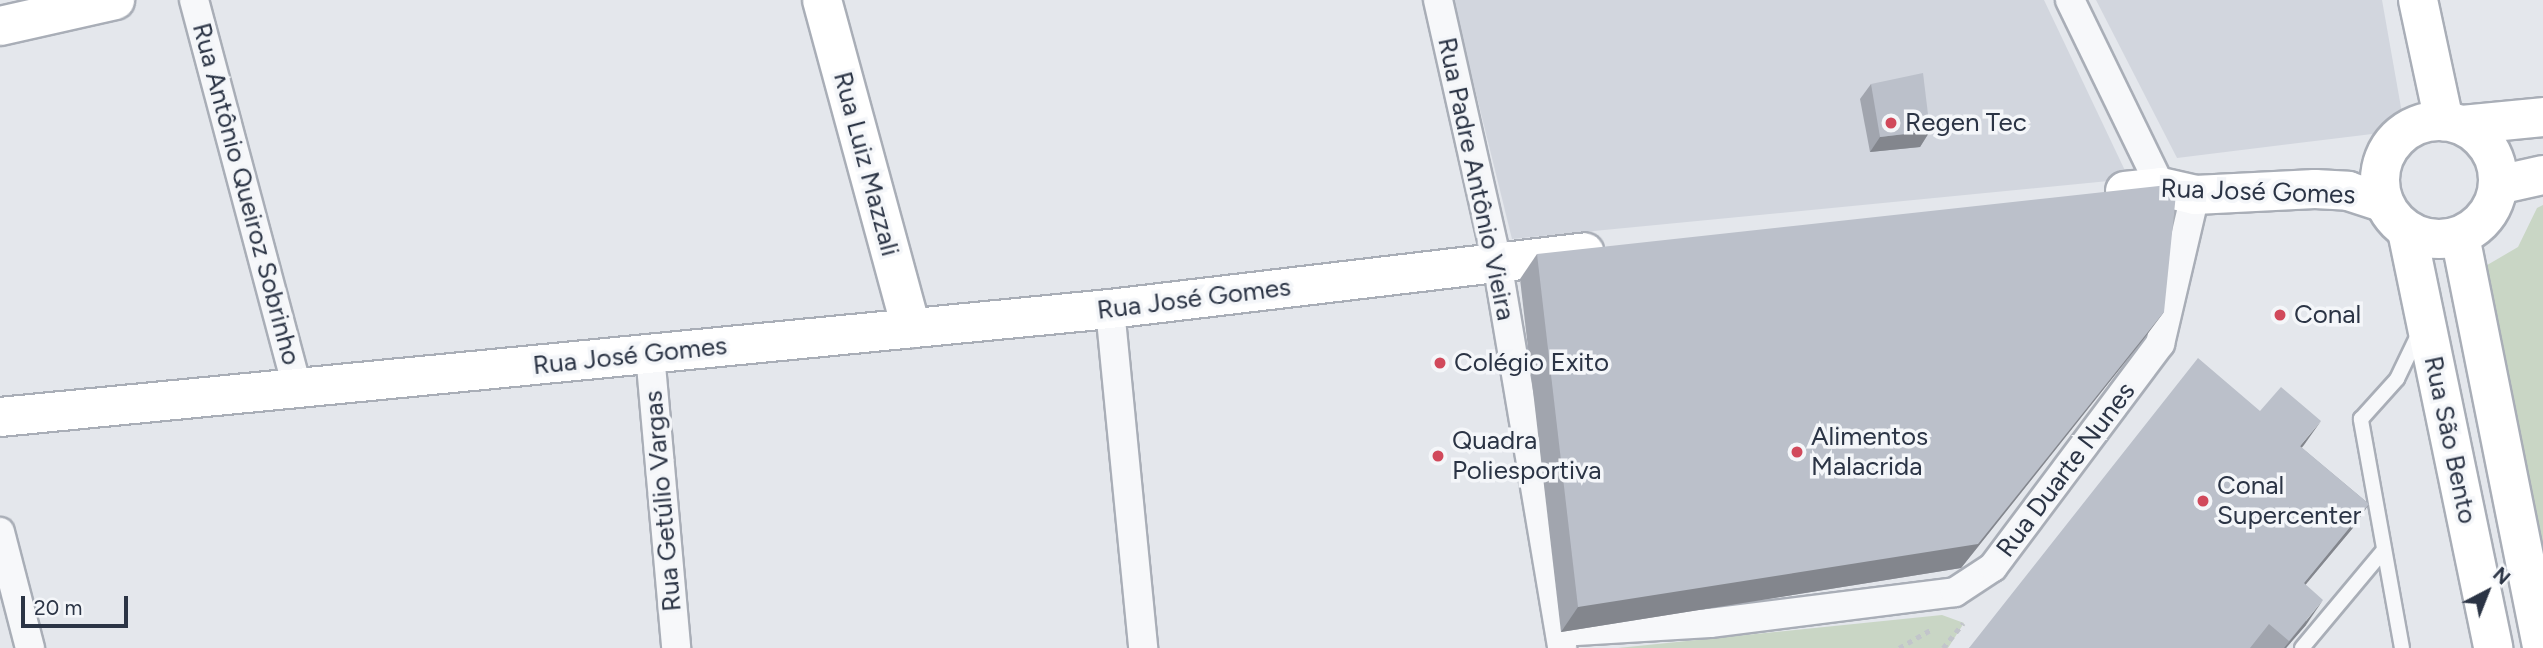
<!DOCTYPE html>
<meta charset="utf-8">
<style>
body{margin:0}
#map{position:relative;width:2543px;height:648px;overflow:hidden;background:#e4e7ec;font-family:Figtree,sans-serif}
div>[style]{position:absolute}
.built>*{inset:0;background:#d2d6de}
.green>*{inset:0;background:#c9d6c5}
.path>*{height:4.5px;margin-top:-2.25px;transform-origin:0;background:repeating-linear-gradient(90deg,#c2c5cb 0 5px,transparent 0 10px)}
.roads{filter:drop-shadow(2px 0 #a9aeb7) drop-shadow(-2px 0 #a9aeb7) drop-shadow(0 2px #a9aeb7) drop-shadow(0 -2px #a9aeb7)}
.lane>*{height:14px;margin:-7px;padding:0 7px;transform-origin:7px;border-radius:7px;background:#f7f8fa}
.street>*{height:28px;margin:-14px;padding:0 14px;transform-origin:14px;border-radius:14px;background:#f7f8fa}
.secondary>*{height:38px;margin:-19px;padding:0 19px;transform-origin:19px;border-radius:19px;background:#fff}
.secondary>.ring{margin:-19px;padding:0;box-sizing:content-box;background:none;border:38px solid #fff;border-radius:50%}
.wall>*{inset:0;background:#a1a5ae}
.shaded-wall>*{inset:0;background:#83868d}
.building>*{inset:0;background:#bbc0ca}
.dots>*{width:19px;height:19px;translate:-50% -50%;box-sizing:border-box;border:4px solid #f4f6f9;border-radius:50%}
span{translate:-50% -50%;white-space:nowrap;text-align:center;line-height:1.15;-webkit-text-stroke:7px #f4f6f9;paint-order:stroke}
.poi-label{font-size:26px;color:#2b3445}
.left{translate:0 -50%;text-align:left}
.street-label{font-size:26px;color:#2b3445}
.north{position:absolute;left:2452px;top:557px;width:70px;height:70px;-webkit-text-stroke:5px #f4f6f9;paint-order:stroke;rotate:42deg;font-size:19px;font-weight:700;line-height:28px;text-align:center;color:#2b3445}
.north::after{content:'';display:block;margin:auto;width:24px;height:32px;background:#2b3445;clip-path:polygon(50% 0,100% 100%,50% 72%,0 100%)}
.scale{position:absolute;left:21px;top:596px;width:107px;height:32px;box-sizing:border-box;border:4px solid #2b3445;border-top:0;padding-left:9px;font-size:21px;line-height:24px;white-space:nowrap;color:#2b3445;-webkit-text-stroke:5px #f4f6f9;paint-order:stroke}
</style>
<div id="map">
<div class="built">
<div style="clip-path:polygon(1453px 0,2044px 0,2129px 179px,1512px 239px)"></div>
<div style="clip-path:polygon(2096px 0,2382px 0,2405px 130px,2177px 158px)"></div>
</div>
<div class="green">
<div style="clip-path:polygon(2543px 205px,2543px 648px,2477px 271px,2518px 247px,2537px 208px)"></div>
<div style="clip-path:polygon(1942px 615px,1964px 623px,1948px 648px,1618px 648px)"></div>
</div>
<div class="path">
<div style="left:1899px;top:648px;width:38px;rotate:-30deg"></div>
<div style="left:1943px;top:648px;width:32px;rotate:-51deg"></div>
</div>
<div class="roads">
<div class="lane">
<div style="left:2302px;top:648px;width:128px;rotate:-50.1deg"></div>
<div style="left:2402px;top:648px;width:233px;rotate:-100.2deg"></div>
<div style="left:2361px;top:419px;width:54px;rotate:-48deg"></div>
<div style="left:2397px;top:379px;width:51px;rotate:-64.4deg"></div>
</div>
<div class="street">
<div style="left:194px;top:0;width:401px;rotate:75.1deg"></div>
<div style="left:1438px;top:0;width:269px;rotate:77.3deg"></div>
<div style="left:1497px;top:262px;width:391px;rotate:80.4deg"></div>
<div style="left:2070px;top:0;width:208px;rotate:64.1deg"></div>
<div style="left:1110px;top:309px;width:341px;rotate:84.4deg"></div>
<div style="left:650px;top:354px;width:295px;rotate:84.9deg"></div>
<div style="left:0;top:532px;width:120px;rotate:75.5deg"></div>
<div style="left:1560px;top:632px;width:150px;rotate:-3.4deg"></div>
<div style="left:1710px;top:623px;width:247px;rotate:-7.2deg"></div>
<div style="left:1955px;top:592px;width:45px;rotate:-33.3deg"></div>
<div style="left:1993px;top:567px;width:279px;rotate:-53.2deg"></div>
<div style="left:2160px;top:344px;width:153px;rotate:-76.8deg"></div>
</div>
<div class="secondary">
<div style="left:822px;top:0;width:340px;rotate:74.8deg"></div>
<div style="left:2418px;top:0;width:124px;rotate:77.9deg"></div>
<div style="left:0;top:26px;width:118px;rotate:-12.7deg"></div>
<div class="ring" style="left:2380px;top:121px;width:80px;height:80px"></div>
<div style="left:2462px;top:125px;width:81px;rotate:-5.6deg"></div>
<div style="left:2498px;top:185px;width:46px;rotate:-12.5deg"></div>
<div style="left:2125px;top:191px;width:36px;rotate:-6deg"></div>
<div style="left:2161px;top:187px;width:35px;rotate:13deg"></div>
<div style="left:2195px;top:195px;width:120px;rotate:-2.9deg"></div>
<div style="left:2315px;top:189px;width:33px;rotate:3deg"></div>
<div style="left:2348px;top:191px;width:38px;rotate:18deg"></div>
<div style="left:2407px;top:231px;width:426px;rotate:78.3deg"></div>
<div style="left:2460px;top:236px;width:420px;rotate:78.7deg"></div>
<div style="left:0;top:417px;width:1115px;rotate:-5.56deg"></div>
<div style="left:1110px;top:309px;width:478px;rotate:-6.8deg"></div>
</div>
</div>
<div class="wall">
<div style="clip-path:polygon(1871px 84px,1930px 131px,1920px 147px,1870px 152px,1860px 99px)"></div>
<div style="clip-path:polygon(1537px 254px,2146px 336px,1961px 568px,1561px 632px,1520px 279px)"></div>
<div style="clip-path:polygon(2302px 448px,2369px 504px,2352px 529px,2306px 584px,2306px 625px,2286px 648px,1969px 648px)"></div>
</div>
<div class="shaded-wall">
<div style="clip-path:polygon(1930px 131px,1920px 147px,1870px 152px,1880px 137px)"></div>
<div style="clip-path:polygon(2164px 312px,2146px 336px,1961px 568px,1561px 632px,1578px 607px)"></div>
<div style="clip-path:polygon(2321px 421px,2304px 445px,2283px 471px,2300px 446px)"></div>
<div style="clip-path:polygon(2369px 504px,2352px 529px,2287px 607px,2304px 583px)"></div>
<div style="clip-path:polygon(2323px 600px,2306px 625px,2286px 648px,2284px 648px)"></div>
</div>
<div class="building">
<div style="clip-path:polygon(1923px 73px,1930px 131px,1880px 137px,1871px 84px)"></div>
<div style="clip-path:polygon(2177px 184px,2164px 312px,1978px 544px,1578px 607px,1537px 254px)"></div>
<div style="clip-path:polygon(2198px 358px,2260px 411px,2281px 387px,2321px 421px,2300px 446px,2369px 504px,2304px 583px,2323px 600px,2289px 641px,2269px 624px,2250px 648px,1969px 648px)"></div>
</div>
<div class="dots">
<div style="left:1891px;top:123px;background:#d1495b"></div>
<div style="left:2280px;top:315px;background:#d1495b"></div>
<div style="left:1440px;top:363px;background:#d1495b"></div>
<div style="left:1797px;top:452px;background:#d1495b"></div>
<div style="left:1438px;top:456px;background:#d1495b"></div>
<div style="left:2203px;top:501px;background:#d1495b"></div>
</div>
<div class="poi-label">
<span class="left" style="left:1905px;top:123px">Regen Tec</span>
<span class="left" style="left:2294px;top:315px">Conal</span>
<span class="left" style="left:1454px;top:363px">Colégio Exito</span>
<span class="left" style="left:1811px;top:452px">Alimentos<br>Malacrida</span>
<span class="left" style="left:1452px;top:456px">Quadra<br>Poliesportiva</span>
<span class="left" style="left:2217px;top:501px">Conal<br>Supercenter</span>
</div>
<div class="street-label">
<span style="left:866px;top:164px;rotate:75deg">Rua Luiz Mazzali</span>
<span style="left:1476px;top:179px;rotate:78deg">Rua Padre Antônio Vieira</span>
<span style="left:2258px;top:192px;rotate:2deg">Rua José Gomes</span>
<span style="left:246px;top:194px;rotate:75deg">Rua Antônio Queiroz Sobrinho</span>
<span style="left:1194px;top:299px;rotate:-7deg">Rua José Gomes</span>
<span style="left:630px;top:356px;rotate:-6deg">Rua José Gomes</span>
<span style="left:2450px;top:440px;rotate:78deg">Rua São Bento</span>
<span style="left:2066px;top:470px;rotate:-53deg">Rua Duarte Nunes</span>
<span style="left:663px;top:501px;rotate:-95deg">Rua Getúlio Vargas</span>
</div>
<div class="north">N</div>
<div class="scale">20 m</div>
</div>
